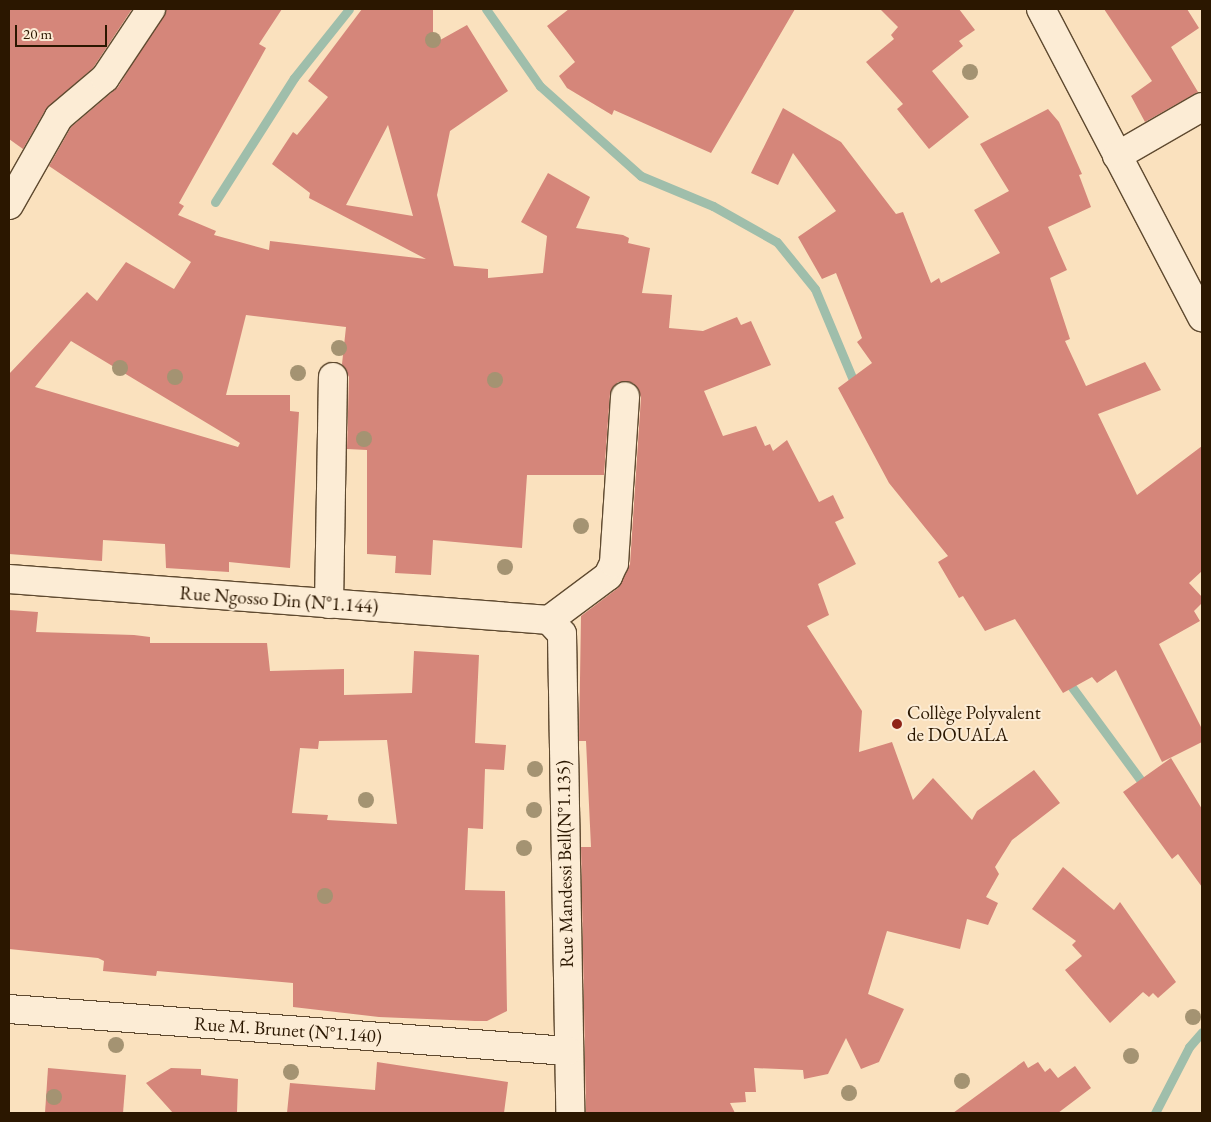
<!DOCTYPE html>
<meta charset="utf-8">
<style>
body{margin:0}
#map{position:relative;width:1211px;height:1122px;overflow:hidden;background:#fae1be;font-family:"EB Garamond",serif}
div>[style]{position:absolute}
.stream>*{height:9px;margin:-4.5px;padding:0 4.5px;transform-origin:4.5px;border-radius:4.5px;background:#9fbeab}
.building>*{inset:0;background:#d5867a}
.roads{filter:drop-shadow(1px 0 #5f4a30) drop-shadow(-1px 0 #5f4a30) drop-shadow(0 1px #5f4a30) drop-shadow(0 -1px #5f4a30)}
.minor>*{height:28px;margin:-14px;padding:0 14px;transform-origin:14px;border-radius:14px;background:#fcecd5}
.trees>*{width:16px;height:16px;margin:-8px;border-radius:50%;background:#a49372}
.dots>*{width:14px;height:14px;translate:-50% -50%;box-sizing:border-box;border:2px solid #fcecd5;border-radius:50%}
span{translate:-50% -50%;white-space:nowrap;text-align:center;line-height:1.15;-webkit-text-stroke:4px #fcecd5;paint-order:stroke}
.street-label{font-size:19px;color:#2b1700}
.poi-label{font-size:19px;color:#2b1700}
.left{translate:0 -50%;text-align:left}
.frame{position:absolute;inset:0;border:10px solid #2b1700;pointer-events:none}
.scale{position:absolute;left:15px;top:25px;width:92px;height:22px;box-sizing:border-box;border:2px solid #2b1700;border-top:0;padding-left:6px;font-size:15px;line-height:18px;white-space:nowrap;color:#2b1700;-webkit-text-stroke:4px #fcecd5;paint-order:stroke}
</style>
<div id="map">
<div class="stream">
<div style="left:486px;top:9px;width:94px;rotate:55deg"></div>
<div style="left:540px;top:86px;width:135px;rotate:41.7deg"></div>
<div style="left:641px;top:176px;width:78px;rotate:22.6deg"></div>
<div style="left:713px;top:206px;width:73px;rotate:29.4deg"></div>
<div style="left:777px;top:242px;width:60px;rotate:51deg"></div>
<div style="left:815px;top:289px;width:106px;rotate:67.3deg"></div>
<div style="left:215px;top:202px;width:147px;rotate:-57.5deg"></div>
<div style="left:294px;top:78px;width:88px;rotate:-51.4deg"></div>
<div style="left:1066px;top:679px;width:137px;rotate:53.6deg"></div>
<div style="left:1155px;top:1113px;width:74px;rotate:-62.7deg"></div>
<div style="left:1189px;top:1047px;width:20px;rotate:-49deg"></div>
</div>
<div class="building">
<div style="clip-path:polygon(9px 9px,132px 9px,93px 68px,46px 109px,23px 149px,9px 139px)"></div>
<div style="clip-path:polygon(evenodd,166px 9px,282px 9px,259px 44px,266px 48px,179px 203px,184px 206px,178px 215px,216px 231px,214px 235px,269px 250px,270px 241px,426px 259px,309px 198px,310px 193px,272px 164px,293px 132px,297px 135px,328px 97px,308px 81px,362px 9px,433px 9px,433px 44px,467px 25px,508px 91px,450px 131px,437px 195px,454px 266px,488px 269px,488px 278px,543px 273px,547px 236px,521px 222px,548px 173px,590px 197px,576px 228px,623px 235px,629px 238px,628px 243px,650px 248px,642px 293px,672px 295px,669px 328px,703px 331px,737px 317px,741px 325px,751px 321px,771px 365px,704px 391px,723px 436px,756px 426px,765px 446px,770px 444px,773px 451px,787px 440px,819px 502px,833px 495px,844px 518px,835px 522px,856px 564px,818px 584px,829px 615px,807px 626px,862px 711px,859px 752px,892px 742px,913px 800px,933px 778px,972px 820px,977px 811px,1034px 770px,1060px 803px,1012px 840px,995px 867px,999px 874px,986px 897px,998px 903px,988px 925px,967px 919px,960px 949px,887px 931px,868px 994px,904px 1009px,879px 1062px,861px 1069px,846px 1038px,828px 1074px,804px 1079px,803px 1070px,754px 1068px,756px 1092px,745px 1092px,746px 1102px,730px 1103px,735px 1113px,586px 1113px,581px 847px,591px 847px,586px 741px,579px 741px,581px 616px,618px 588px,630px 564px,641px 397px,633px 383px,618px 382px,610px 394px,604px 475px,527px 475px,522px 548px,433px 540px,431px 575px,395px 573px,396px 556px,367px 554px,367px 450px,347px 449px,349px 377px,342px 364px,346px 327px,246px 315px,226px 395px,290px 395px,290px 411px,299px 412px,290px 568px,229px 562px,229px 572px,166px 568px,165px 544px,103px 540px,102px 561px,9px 554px,9px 374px,87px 292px,97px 301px,126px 262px,174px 289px,191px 262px,49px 166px,71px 127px,118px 87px,166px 9px,388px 125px,413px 216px,346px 205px,388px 125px,166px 9px,71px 341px,240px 443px,238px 447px,35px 387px,71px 341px)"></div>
<div style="clip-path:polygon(569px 9px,795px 9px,711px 153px,614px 110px,612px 115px,567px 88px,559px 76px,575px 62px,547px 26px)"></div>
<div style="clip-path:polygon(880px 9px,959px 9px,975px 30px,959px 41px,963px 46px,932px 71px,969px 117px,929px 149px,897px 109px,903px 104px,866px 62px,894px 39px,891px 35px,898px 27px)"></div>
<div style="clip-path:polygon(1104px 9px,1187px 9px,1199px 28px,1171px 47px,1198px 92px,1145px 122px,1131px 96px,1152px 81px)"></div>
<div style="clip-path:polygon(783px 108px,841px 142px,896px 214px,903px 212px,931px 283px,939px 278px,941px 283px,1000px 253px,974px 210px,1009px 191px,980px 144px,1048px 109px,1059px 122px,1082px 174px,1079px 175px,1091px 207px,1048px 227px,1067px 270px,1050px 278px,1070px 339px,1065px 341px,1086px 386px,1145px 362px,1161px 390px,1098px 414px,1137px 495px,1202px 446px,1202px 571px,1189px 583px,1202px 597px,1202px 603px,1194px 611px,1200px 621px,1159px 644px,1202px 729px,1202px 742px,1162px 762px,1116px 670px,1097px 683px,1092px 677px,1063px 693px,1015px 619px,985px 631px,963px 596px,959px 598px,938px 562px,948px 556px,889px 483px,838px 388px,872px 363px,857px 342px,862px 338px,836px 273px,822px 279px,798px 237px,836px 211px,793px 153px,778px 185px,751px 173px)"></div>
<div style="clip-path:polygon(evenodd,9px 610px,38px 612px,36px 632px,134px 635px,150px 637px,150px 643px,267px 643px,270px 671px,344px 669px,344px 695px,412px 693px,414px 651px,479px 655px,475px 743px,506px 745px,504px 770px,485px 769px,483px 829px,468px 828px,465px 890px,505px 891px,507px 1011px,487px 1021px,475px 1021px,379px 1017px,293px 1007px,293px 983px,157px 971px,156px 976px,103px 971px,104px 961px,98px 958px,9px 949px,9px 610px,387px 740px,397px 824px,327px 820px,328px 815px,292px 813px,300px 748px,318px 749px,319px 741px,387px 740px)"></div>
<div style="clip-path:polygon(1171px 758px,1202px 809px,1202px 887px,1178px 854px,1172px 859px,1123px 792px)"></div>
<div style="clip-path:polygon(1063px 867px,1114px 910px,1120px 902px,1176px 982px,1158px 998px,1153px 993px,1149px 997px,1143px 992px,1110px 1023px,1065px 970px,1082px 956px,1072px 945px,1076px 941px,1032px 909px)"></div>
<div style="clip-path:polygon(1024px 1061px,1028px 1068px,1038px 1062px,1045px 1072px,1050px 1068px,1058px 1078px,1075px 1066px,1091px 1088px,1058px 1113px,953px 1113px)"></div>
<div style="clip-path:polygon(377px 1062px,508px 1082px,504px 1113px,287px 1113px,290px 1083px,375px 1090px)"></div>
<div style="clip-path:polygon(48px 1068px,126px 1075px,123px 1113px,45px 1113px)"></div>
<div style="clip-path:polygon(171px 1068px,201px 1069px,201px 1075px,238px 1079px,237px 1113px,173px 1113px,146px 1083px)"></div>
</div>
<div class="roads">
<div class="minor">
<div style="left:1041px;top:9px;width:348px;rotate:62.4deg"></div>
<div style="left:1117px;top:156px;width:98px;rotate:-30deg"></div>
<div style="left:9px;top:205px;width:101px;rotate:-60.4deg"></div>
<div style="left:59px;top:117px;width:60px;rotate:-40.3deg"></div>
<div style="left:105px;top:78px;width:83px;rotate:-56.3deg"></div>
<div style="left:9px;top:579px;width:542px;rotate:4.34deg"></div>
<div style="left:329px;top:604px;width:227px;rotate:-89deg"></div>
<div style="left:549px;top:620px;width:19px;rotate:47deg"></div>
<div style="left:562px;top:634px;width:479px;rotate:89deg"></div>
<div style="left:549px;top:620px;width:74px;rotate:-36.7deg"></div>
<div style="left:608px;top:576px;width:14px;rotate:-65deg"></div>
<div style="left:614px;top:563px;width:167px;rotate:-86.2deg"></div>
<div style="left:9px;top:1009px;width:560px;rotate:4.3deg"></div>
</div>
</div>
<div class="trees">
<div style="left:433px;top:40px"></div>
<div style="left:970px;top:72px"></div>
<div style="left:339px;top:348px"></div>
<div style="left:120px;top:368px"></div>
<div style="left:298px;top:373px"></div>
<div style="left:175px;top:377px"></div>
<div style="left:495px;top:380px"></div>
<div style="left:364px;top:439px"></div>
<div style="left:581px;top:526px"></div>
<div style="left:505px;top:567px"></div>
<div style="left:535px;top:769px"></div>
<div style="left:366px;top:800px"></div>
<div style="left:534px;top:810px"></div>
<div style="left:524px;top:848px"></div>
<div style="left:325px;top:896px"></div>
<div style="left:1193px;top:1017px"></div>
<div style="left:116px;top:1045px"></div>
<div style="left:1131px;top:1056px"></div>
<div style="left:291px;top:1072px"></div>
<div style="left:962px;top:1081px"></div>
<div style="left:849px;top:1093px"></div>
<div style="left:54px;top:1097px"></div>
</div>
<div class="dots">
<div style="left:897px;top:724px;background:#8f2418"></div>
</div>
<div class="street-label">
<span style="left:279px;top:600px;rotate:4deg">Rue Ngosso Din (N°1.144)</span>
<span style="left:565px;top:864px;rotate:-91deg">Rue Mandessi Bell(N°1.135)</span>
<span style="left:288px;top:1030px;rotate:4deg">Rue M. Brunet (N°1.140)</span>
</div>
<div class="poi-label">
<span class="left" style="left:907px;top:724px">Collège Polyvalent<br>de DOUALA</span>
</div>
<div class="frame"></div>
<div class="scale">20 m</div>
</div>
